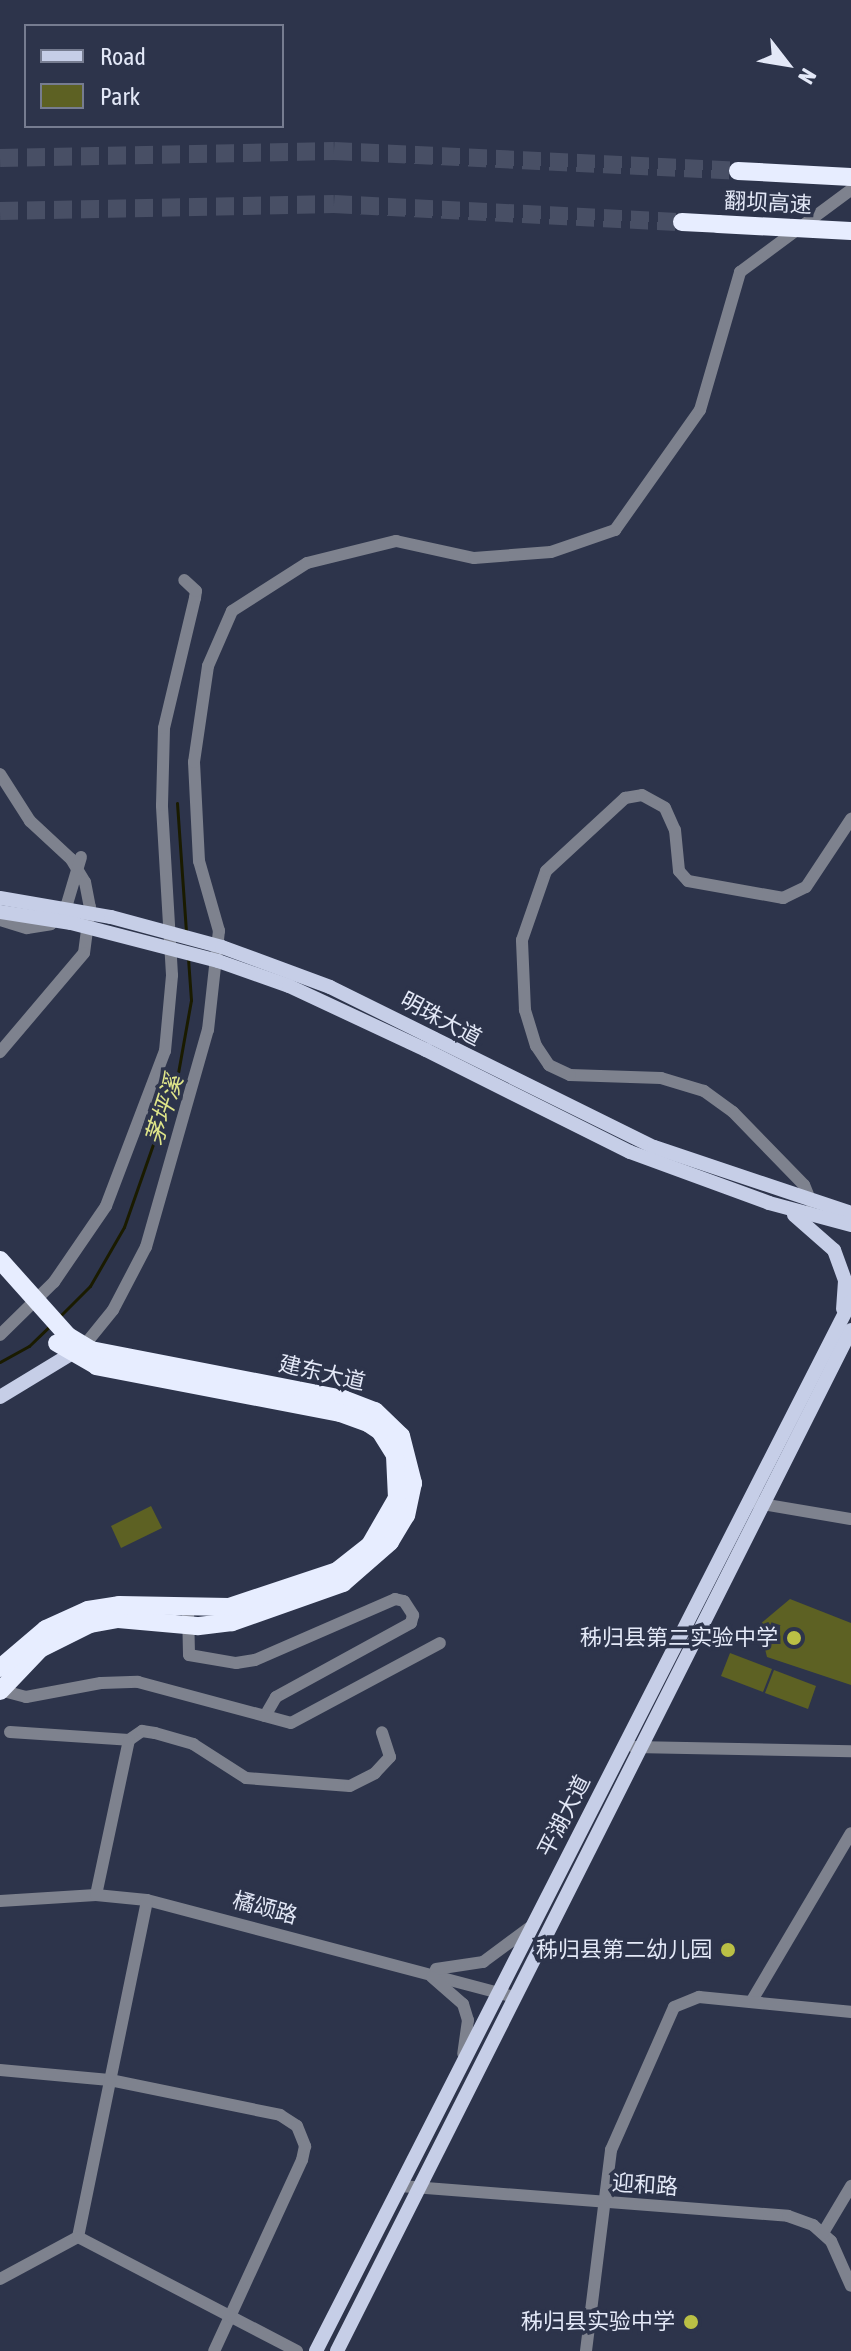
<!DOCTYPE html>
<meta charset="utf-8">
<style>
body{margin:0}
#map{position:relative;width:851px;height:2351px;overflow:hidden;background:#2d344b;font-family:"Asap Condensed","Noto Sans SC",sans-serif}
div>[style]{position:absolute}
.green>*{inset:0;background:#5d6123}
.stream>*{height:3px;margin:-1.5px;padding:0 1.5px;transform-origin:1.5px;border-radius:1.5px;background:#1a1b00}
.highway-tunnel>*{height:18px;margin-top:-9px;transform-origin:0;background:repeating-linear-gradient(90deg,#484f65 0 18px,transparent 0 27px)}
.minor>*{height:12px;margin:-6px;padding:0 6px;transform-origin:6px;border-radius:6px;background:#7e828e}
.major>*{height:14px;margin:-7px;padding:0 7px;transform-origin:7px;border-radius:7px;background:#c6cee7}
.highway>*{height:18px;margin:-9px;padding:0 9px;transform-origin:9px;border-radius:9px;background:#e7edff}
.major-bridge>*{height:14px;margin:-7px;padding:0 7px;transform-origin:7px;border-radius:7px;background:#c6cee7}
.highway-bridge>*{height:18px;margin:-9px;padding:0 9px;transform-origin:9px;border-radius:9px;background:#e7edff}
.dots>*{width:22px;height:22px;translate:-50% -50%;box-sizing:border-box;border:4px solid #2d344b;border-radius:50%}
span{translate:-50% -50%;white-space:nowrap;text-align:center;line-height:1.15;-webkit-text-stroke:7px #2d344b;paint-order:stroke}
.street-label{font-size:22px;color:#e3e8f7}
.poi-label{font-size:22px;color:#e3e8f7}
.right{translate:-100% -50%;text-align:right}
.water-label{font-size:24px;color:#dfe589;font-style:italic}
.legend{position:absolute;left:24px;top:24px;width:260px;height:104px;box-sizing:border-box;background:#2d344b;border:2px solid #767c90;margin:0;padding:10px 14px;list-style:none;font-size:24px;color:#e3e8f7}
.legend li{display:flex;align-items:center;gap:16px;height:40px}
.legend b{width:40px;border:2px solid #767c90}
.north{position:absolute;left:747px;top:24px;width:80px;height:80px;-webkit-text-stroke:6px #2d344b;paint-order:stroke;rotate:121deg;font-size:22px;font-weight:700;line-height:32px;text-align:center;color:#e3e8f7}
.north::after{content:'';display:block;margin:auto;width:28px;height:36px;background:#e3e8f7;clip-path:polygon(50% 0,100% 100%,50% 72%,0 100%)}
</style>
<div id="map">
<div class="green">
<div style="clip-path:polygon(151px 1506px,162px 1528px,121px 1548px,111px 1526px)"></div>
<div style="clip-path:polygon(790px 1599px,851px 1623px,851px 1685px,767px 1657px,759px 1625px)"></div>
<div style="clip-path:polygon(730px 1653px,772px 1669px,763px 1692px,721px 1676px)"></div>
<div style="clip-path:polygon(774px 1670px,816px 1686px,808px 1709px,765px 1693px)"></div>
</div>
<div class="stream">
<div style="left:177px;top:803px;width:128px;rotate:86deg"></div>
<div style="left:61px;top:1315px;width:41px;rotate:-45deg"></div>
<div style="left:90px;top:1286px;width:68px;rotate:-60deg"></div>
<div style="left:124px;top:1227px;width:163px;rotate:-70.7deg"></div>
<div style="left:178px;top:1073px;width:74px;rotate:-79.9deg"></div>
<div style="left:191px;top:1000px;width:42px;rotate:-94.1deg"></div>
<div style="left:0;top:1362px;width:33px;rotate:-29deg"></div>
<div style="left:29px;top:1346px;width:29px;rotate:-44deg"></div>
</div>
<div class="highway-tunnel">
<div style="left:0;top:158px;width:334px;rotate:-1.2deg"></div>
<div style="left:334px;top:151px;width:404px;rotate:2.8deg"></div>
<div style="left:0;top:211px;width:334px;rotate:-1.2deg"></div>
<div style="left:334px;top:204px;width:348px;rotate:3deg"></div>
</div>
<div class="minor">
<div style="left:0;top:774px;width:56px;rotate:57.4deg"></div>
<div style="left:30px;top:821px;width:56px;rotate:42.8deg"></div>
<div style="left:71px;top:859px;width:27px;rotate:59deg"></div>
<div style="left:85px;top:882px;width:25px;rotate:79deg"></div>
<div style="left:90px;top:907px;width:46px;rotate:97.4deg"></div>
<div style="left:84px;top:953px;width:130px;rotate:130.3deg"></div>
<div style="left:0;top:920px;width:28px;rotate:17deg"></div>
<div style="left:27px;top:928px;width:24px;rotate:-9deg"></div>
<div style="left:51px;top:924px;width:26px;rotate:-51deg"></div>
<div style="left:67px;top:904px;width:49px;rotate:-73.4deg"></div>
<div style="left:811px;top:1202px;width:18px;rotate:-112deg"></div>
<div style="left:804px;top:1185px;width:102px;rotate:-134.2deg"></div>
<div style="left:733px;top:1112px;width:36px;rotate:-144deg"></div>
<div style="left:704px;top:1091px;width:45px;rotate:-163.2deg"></div>
<div style="left:661px;top:1078px;width:91px;rotate:-178.1deg"></div>
<div style="left:570px;top:1075px;width:23px;rotate:-155deg"></div>
<div style="left:549px;top:1065px;width:23px;rotate:-124deg"></div>
<div style="left:536px;top:1046px;width:38px;rotate:-107deg"></div>
<div style="left:525px;top:1010px;width:70px;rotate:-92.5deg"></div>
<div style="left:522px;top:940px;width:73px;rotate:-70.8deg"></div>
<div style="left:546px;top:871px;width:108px;rotate:-42.7deg"></div>
<div style="left:625px;top:798px;width:17px;rotate:-10deg"></div>
<div style="left:642px;top:795px;width:26px;rotate:29deg"></div>
<div style="left:665px;top:808px;width:24px;rotate:66deg"></div>
<div style="left:675px;top:830px;width:41px;rotate:84.4deg"></div>
<div style="left:679px;top:871px;width:13px;rotate:48deg"></div>
<div style="left:688px;top:881px;width:97px;rotate:10.1deg"></div>
<div style="left:783px;top:898px;width:25px;rotate:-26deg"></div>
<div style="left:806px;top:887px;width:82px;rotate:-56.5deg"></div>
<div style="left:0;top:1335px;width:76px;rotate:-44.5deg"></div>
<div style="left:54px;top:1282px;width:92px;rotate:-55.6deg"></div>
<div style="left:106px;top:1206px;width:166px;rotate:-69.2deg"></div>
<div style="left:165px;top:1051px;width:76px;rotate:-84.7deg"></div>
<div style="left:172px;top:975px;width:170px;rotate:-93.4deg"></div>
<div style="left:162px;top:805px;width:77px;rotate:-88.5deg"></div>
<div style="left:164px;top:728px;width:134px;rotate:-76.6deg"></div>
<div style="left:195px;top:598px;width:7px;rotate:-82deg"></div>
<div style="left:196px;top:591px;width:16px;rotate:-137deg"></div>
<div style="left:83px;top:1347px;width:48px;rotate:-51deg"></div>
<div style="left:113px;top:1310px;width:71px;rotate:-62.4deg"></div>
<div style="left:146px;top:1247px;width:226px;rotate:-74.1deg"></div>
<div style="left:208px;top:1030px;width:100px;rotate:-83.7deg"></div>
<div style="left:219px;top:931px;width:73px;rotate:-105.9deg"></div>
<div style="left:199px;top:861px;width:99px;rotate:-92.9deg"></div>
<div style="left:194px;top:762px;width:97px;rotate:-81.7deg"></div>
<div style="left:208px;top:666px;width:60px;rotate:-66.4deg"></div>
<div style="left:232px;top:611px;width:89px;rotate:-32.6deg"></div>
<div style="left:307px;top:563px;width:92px;rotate:-13.9deg"></div>
<div style="left:396px;top:541px;width:80px;rotate:12.3deg"></div>
<div style="left:474px;top:558px;width:77px;rotate:-4.5deg"></div>
<div style="left:551px;top:552px;width:68px;rotate:-19deg"></div>
<div style="left:615px;top:530px;width:147px;rotate:-54.7deg"></div>
<div style="left:700px;top:410px;width:144px;rotate:-73.8deg"></div>
<div style="left:740px;top:272px;width:138px;rotate:-36.5deg"></div>
<div style="left:756px;top:1503px;width:96px;rotate:9.6deg"></div>
<div style="left:188px;top:1610px;width:45px;rotate:88.7deg"></div>
<div style="left:189px;top:1655px;width:48px;rotate:9.7deg"></div>
<div style="left:236px;top:1663px;width:19px;rotate:-9deg"></div>
<div style="left:255px;top:1660px;width:153px;rotate:-23.5deg"></div>
<div style="left:395px;top:1599px;width:9px;rotate:13deg"></div>
<div style="left:404px;top:1601px;width:17px;rotate:57deg"></div>
<div style="left:413px;top:1615px;width:8px;rotate:104deg"></div>
<div style="left:411px;top:1623px;width:154px;rotate:151.3deg"></div>
<div style="left:276px;top:1697px;width:22px;rotate:120deg"></div>
<div style="left:0;top:1690px;width:27px;rotate:15deg"></div>
<div style="left:26px;top:1697px;width:76px;rotate:-10.6deg"></div>
<div style="left:101px;top:1683px;width:37px;rotate:-2deg"></div>
<div style="left:138px;top:1682px;width:158px;rotate:15deg"></div>
<div style="left:291px;top:1723px;width:169px;rotate:-28.2deg"></div>
<div style="left:10px;top:1732px;width:119px;rotate:3.8deg"></div>
<div style="left:129px;top:1740px;width:16px;rotate:-35deg"></div>
<div style="left:142px;top:1731px;width:13px;rotate:9deg"></div>
<div style="left:155px;top:1733px;width:40px;rotate:16deg"></div>
<div style="left:193px;top:1744px;width:63px;rotate:32.7deg"></div>
<div style="left:246px;top:1778px;width:104px;rotate:4.4deg"></div>
<div style="left:350px;top:1786px;width:28px;rotate:-27deg"></div>
<div style="left:375px;top:1773px;width:22px;rotate:-47deg"></div>
<div style="left:390px;top:1757px;width:26px;rotate:-108deg"></div>
<div style="left:634px;top:1747px;width:217px;rotate:1.1deg"></div>
<div style="left:96px;top:1895px;width:158px;rotate:-78deg"></div>
<div style="left:0;top:1901px;width:96px;rotate:-3.6deg"></div>
<div style="left:96px;top:1895px;width:51px;rotate:5.6deg"></div>
<div style="left:147px;top:1900px;width:381px;rotate:14.8deg"></div>
<div style="left:436px;top:1969px;width:48px;rotate:-8.5deg"></div>
<div style="left:483px;top:1962px;width:57px;rotate:-36.5deg"></div>
<div style="left:432px;top:1977px;width:41px;rotate:41.1deg"></div>
<div style="left:463px;top:2004px;width:17px;rotate:73deg"></div>
<div style="left:468px;top:2020px;width:34px;rotate:98deg"></div>
<div style="left:751px;top:2002px;width:196px;rotate:-59.4deg"></div>
<div style="left:0;top:2070px;width:110px;rotate:5.2deg"></div>
<div style="left:110px;top:2080px;width:174px;rotate:11.6deg"></div>
<div style="left:280px;top:2115px;width:20px;rotate:33deg"></div>
<div style="left:297px;top:2126px;width:22px;rotate:68deg"></div>
<div style="left:305px;top:2146px;width:14px;rotate:102deg"></div>
<div style="left:302px;top:2160px;width:210px;rotate:114.7deg"></div>
<div style="left:400px;top:2186px;width:389px;rotate:4.4deg"></div>
<div style="left:788px;top:2216px;width:27px;rotate:20deg"></div>
<div style="left:813px;top:2225px;width:24px;rotate:42deg"></div>
<div style="left:831px;top:2241px;width:49px;rotate:66deg"></div>
<div style="left:823px;top:2233px;width:55px;rotate:-59.2deg"></div>
<div style="left:78px;top:2237px;width:344px;rotate:-78.4deg"></div>
<div style="left:0;top:2279px;width:89px;rotate:-28.3deg"></div>
<div style="left:78px;top:2237px;width:247px;rotate:27.5deg"></div>
<div style="left:586px;top:2351px;width:203px;rotate:-82.9deg"></div>
<div style="left:611px;top:2150px;width:156px;rotate:-66.2deg"></div>
<div style="left:674px;top:2007px;width:27px;rotate:-22deg"></div>
<div style="left:699px;top:1997px;width:153px;rotate:5.6deg"></div>
</div>
<div class="major">
<div style="left:433px;top:1038px;width:246px;rotate:26.3deg"></div>
<div style="left:654px;top:1147px;width:208px;rotate:18.5deg"></div>
<div style="left:426px;top:1050px;width:228px;rotate:26.6deg"></div>
<div style="left:630px;top:1152px;width:148px;rotate:20.1deg"></div>
<div style="left:769px;top:1203px;width:85px;rotate:15deg"></div>
<div style="left:794px;top:1215px;width:53px;rotate:41.2deg"></div>
<div style="left:834px;top:1250px;width:33px;rotate:70deg"></div>
<div style="left:845px;top:1281px;width:28px;rotate:94deg"></div>
<div style="left:0;top:1397px;width:92px;rotate:-31.3deg"></div>
<div style="left:316px;top:2351px;width:1178px;rotate:-63deg"></div>
<div style="left:337px;top:2351px;width:1143px;rotate:-63.28deg"></div>
</div>
<div class="highway">
<div style="left:738px;top:171px;width:113px;rotate:3deg"></div>
<div style="left:682px;top:222px;width:36px;rotate:3deg"></div>
<div style="left:0;top:1260px;width:102px;rotate:48.2deg"></div>
<div style="left:68px;top:1336px;width:27px;rotate:31deg"></div>
<div style="left:91px;top:1350px;width:257px;rotate:11deg"></div>
<div style="left:343px;top:1399px;width:34px;rotate:21deg"></div>
<div style="left:375px;top:1411px;width:36px;rotate:44deg"></div>
<div style="left:401px;top:1436px;width:49px;rotate:75.7deg"></div>
<div style="left:413px;top:1483px;width:33px;rotate:102deg"></div>
<div style="left:406px;top:1515px;width:31px;rotate:121deg"></div>
<div style="left:390px;top:1542px;width:62px;rotate:138.9deg"></div>
<div style="left:343px;top:1583px;width:118px;rotate:160.6deg"></div>
<div style="left:232px;top:1622px;width:35px;rotate:173deg"></div>
<div style="left:197px;top:1626px;width:79px;rotate:-174.9deg"></div>
<div style="left:118px;top:1619px;width:28px;rotate:170deg"></div>
<div style="left:90px;top:1624px;width:56px;rotate:153.4deg"></div>
<div style="left:40px;top:1649px;width:58px;rotate:133.6deg"></div>
<div style="left:0;top:1668px;width:60px;rotate:-40.3deg"></div>
<div style="left:46px;top:1629px;width:46px;rotate:-24.3deg"></div>
<div style="left:88px;top:1610px;width:31px;rotate:-9deg"></div>
<div style="left:119px;top:1605px;width:110px;rotate:1deg"></div>
<div style="left:229px;top:1607px;width:114px;rotate:-18.4deg"></div>
<div style="left:337px;top:1571px;width:42px;rotate:-38.2deg"></div>
<div style="left:370px;top:1545px;width:54px;rotate:-60.1deg"></div>
<div style="left:397px;top:1498px;width:43px;rotate:-92.7deg"></div>
<div style="left:395px;top:1455px;width:28px;rotate:-122deg"></div>
<div style="left:380px;top:1431px;width:14px;rotate:-146deg"></div>
<div style="left:368px;top:1423px;width:30px;rotate:-160deg"></div>
<div style="left:340px;top:1413px;width:248px;rotate:-169.1deg"></div>
<div style="left:97px;top:1366px;width:46px;rotate:-150.1deg"></div>
</div>
<div class="major-bridge">
<div style="left:0;top:898px;width:113px;rotate:9.7deg"></div>
<div style="left:111px;top:917px;width:115px;rotate:15.1deg"></div>
<div style="left:222px;top:947px;width:115px;rotate:20.3deg"></div>
<div style="left:330px;top:987px;width:115px;rotate:26.3deg"></div>
<div style="left:0;top:912px;width:72px;rotate:8.8deg"></div>
<div style="left:71px;top:923px;width:152px;rotate:14.5deg"></div>
<div style="left:218px;top:961px;width:75px;rotate:19.4deg"></div>
<div style="left:289px;top:986px;width:151px;rotate:25deg"></div>
</div>
<div class="highway-bridge">
<div style="left:718px;top:224px;width:133px;rotate:3deg"></div>
</div>
<div class="dots">
<div style="left:794px;top:1638px;background:#bac045"></div>
<div style="left:728px;top:1950px;background:#bac045"></div>
<div style="left:691px;top:2322px;background:#bac045"></div>
</div>
<div class="street-label">
<span style="left:768px;top:203px;rotate:3deg">翻坝高速</span>
<span style="left:441px;top:1019px;rotate:28deg">明珠大道</span>
<span style="left:322px;top:1373px;rotate:13deg">建东大道</span>
<span style="left:564px;top:1816px;rotate:-63deg">平湖大道</span>
<span style="left:265px;top:1908px;rotate:15deg">橘颂路</span>
<span style="left:645px;top:2185px;rotate:4deg">迎和路</span>
</div>
<div class="poi-label">
<span class="right" style="left:778px;top:1638px">秭归县第二实验中学</span>
<span class="right" style="left:712px;top:1950px">秭归县第二幼儿园</span>
<span class="right" style="left:675px;top:2322px">秭归县实验中学</span>
</div>
<div class="water-label">
<span style="left:164px;top:1110px;rotate:-72deg">茅坪溪</span>
</div>
<ul class="legend">
<li><b style="height:10px;background:#c6cee7"></b>Road</li>
<li><b style="height:22px;background:#5d6123"></b>Park</li>
</ul>
<div class="north">N</div>
</div>
